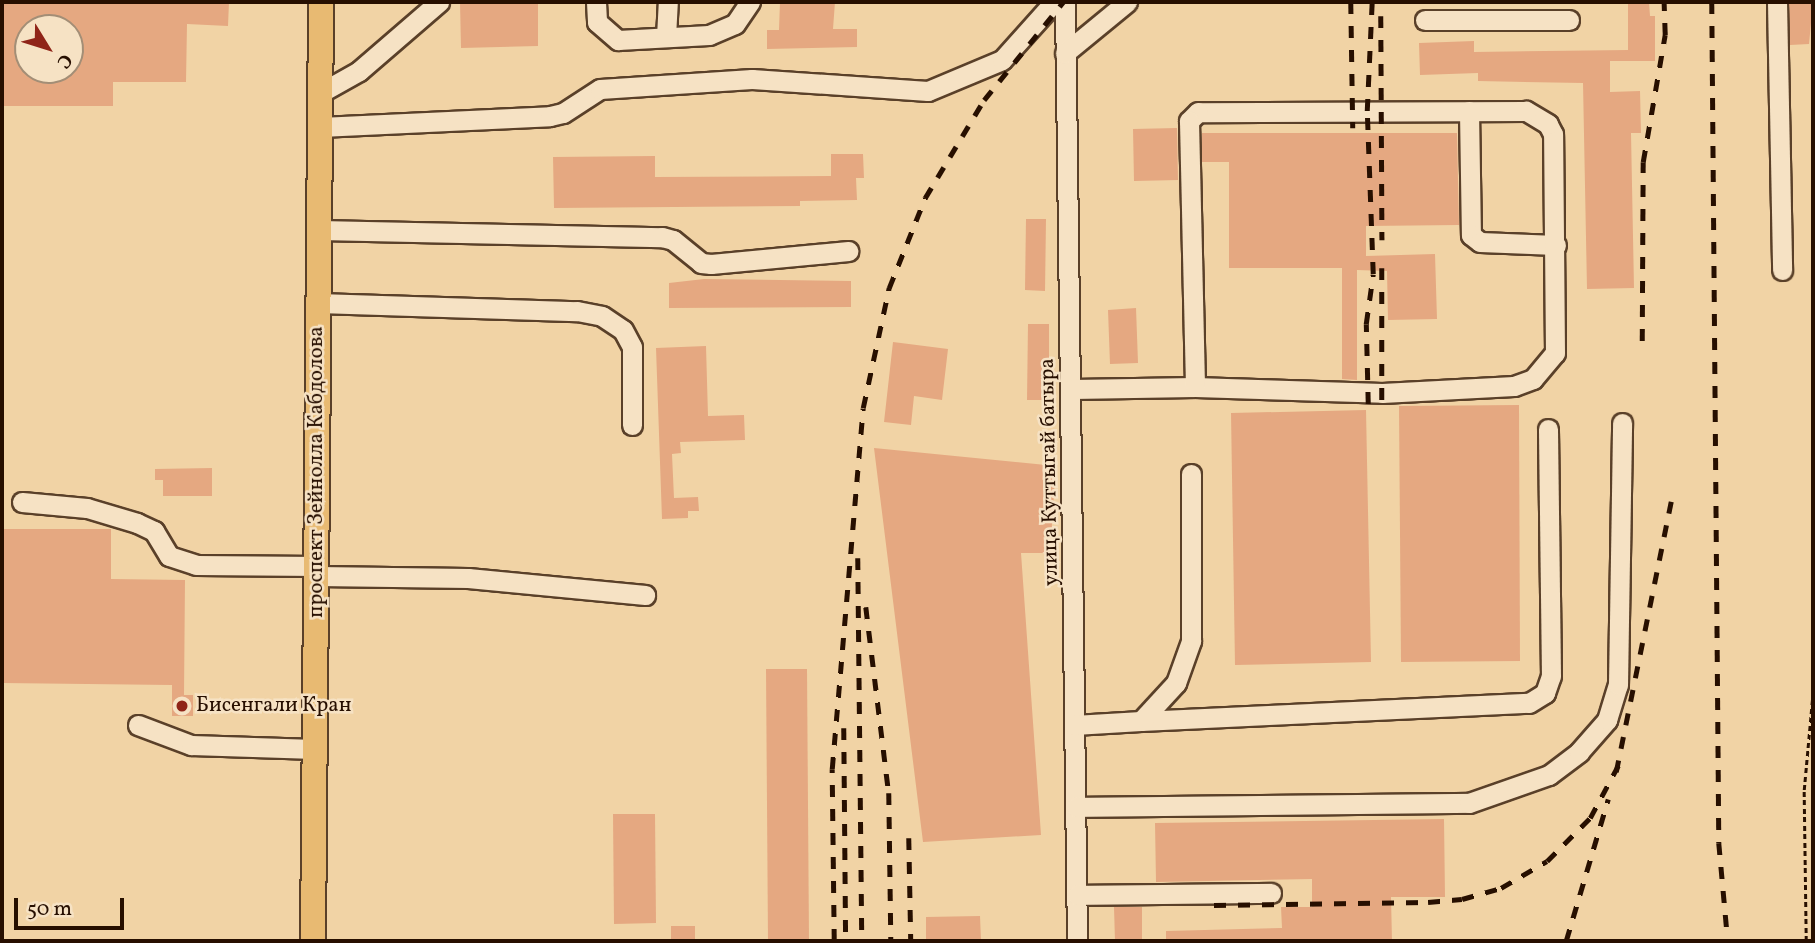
<!DOCTYPE html>
<meta charset="utf-8">
<style>
body{margin:0}
#map{position:relative;width:1815px;height:943px;overflow:hidden;background:#f1d3a5;font-family:Vollkorn,serif}
div>[style]{position:absolute}
.building>*{inset:0;background:#e5a881}
.path>*{height:2.5px;margin-top:-1.25px;transform-origin:0;background:repeating-linear-gradient(90deg,#270f00 0 5px,transparent 0 8.5px)}
.roads{filter:drop-shadow(2px 0 #5a4029) drop-shadow(-2px 0 #5a4029) drop-shadow(0 2px #5a4029) drop-shadow(0 -2px #5a4029)}
.minor>*{height:19px;margin:-9.5px;padding:0 9.5px;transform-origin:9.5px;border-radius:9.5px;background:#f6e2c4}
.major>*{height:24px;margin:-12px;padding:0 12px;transform-origin:12px;border-radius:12px;background:#e8ba72}
.rail>*{height:4.5px;margin-top:-2.25px;transform-origin:0;background:repeating-linear-gradient(90deg,#270f00 0 12px,transparent 0 24px)}
.dots>*{width:19px;height:19px;translate:-50% -50%;box-sizing:border-box;border:4px solid #f6e2c4;border-radius:50%}
span{translate:-50% -50%;white-space:nowrap;text-align:center;line-height:1.15;-webkit-text-stroke:5px #f6e2c4;paint-order:stroke}
.street-label{font-size:21px;color:#270f00}
.poi-label{font-size:21px;color:#270f00}
.left{translate:0 -50%;text-align:left}
.frame{position:absolute;inset:0;border:4px solid #270f00;pointer-events:none}
.north{position:absolute;left:14px;top:14px;width:70px;height:70px;box-sizing:border-box;background:#f6e2c4;border:2px solid #a38e76;border-radius:50%;rotate:128deg;font-size:19px;font-weight:700;line-height:28px;text-align:center;color:#270f00}
.north::after{content:'';display:block;margin:auto;width:24px;height:32px;background:#8f2418;clip-path:polygon(50% 0,100% 100%,50% 72%,0 100%)}
.scale{position:absolute;left:14px;top:898px;width:110px;height:32px;box-sizing:border-box;border:4px solid #270f00;border-top:0;padding-left:9px;font-size:21px;line-height:24px;white-space:nowrap;color:#270f00;-webkit-text-stroke:5px #f6e2c4;paint-order:stroke}
</style>
<div id="map">
<div class="building">
<div style="clip-path:polygon(evenodd,2px 2px,229px 2px,228px 26px,187px 24px,186px 82px,113px 82px,113px 106px,2px 106px,2px 2px,28px 28px,70px 28px,70px 70px,28px 70px,28px 28px)"></div>
<div style="clip-path:polygon(460px 2px,538px 2px,538px 46px,461px 48px)"></div>
<div style="clip-path:polygon(780px 2px,835px 2px,833px 29px,857px 29px,857px 47px,767px 49px,767px 30px,779px 30px)"></div>
<div style="clip-path:polygon(1628px 2px,1649px 2px,1650px 16px,1655px 16px,1655px 61px,1610px 61px,1610px 92px,1640px 91px,1641px 133px,1631px 133px,1634px 288px,1587px 289px,1583px 83px,1478px 81px,1478px 73px,1420px 75px,1419px 43px,1474px 41px,1474px 52px,1628px 50px)"></div>
<div style="clip-path:polygon(1789px 2px,1813px 2px,1809px 44px,1790px 45px)"></div>
<div style="clip-path:polygon(1177px 128px,1178px 180px,1134px 181px,1133px 129px)"></div>
<div style="clip-path:polygon(1202px 133px,1457px 133px,1459px 225px,1366px 226px,1366px 256px,1435px 254px,1437px 319px,1388px 320px,1387px 271px,1357px 270px,1357px 380px,1342px 379px,1342px 268px,1229px 268px,1229px 162px,1202px 162px)"></div>
<div style="clip-path:polygon(831px 154px,863px 154px,864px 178px,856px 178px,857px 200px,800px 201px,800px 206px,554px 208px,553px 157px,655px 156px,655px 177px,831px 176px)"></div>
<div style="clip-path:polygon(1026px 219px,1046px 219px,1045px 291px,1025px 290px)"></div>
<div style="clip-path:polygon(704px 279px,851px 281px,851px 307px,669px 308px,669px 283px)"></div>
<div style="clip-path:polygon(1136px 308px,1138px 363px,1110px 364px,1108px 310px)"></div>
<div style="clip-path:polygon(1028px 324px,1049px 324px,1049px 400px,1027px 400px)"></div>
<div style="clip-path:polygon(893px 342px,948px 349px,942px 400px,914px 396px,911px 425px,884px 422px)"></div>
<div style="clip-path:polygon(706px 346px,708px 416px,744px 415px,745px 440px,680px 442px,681px 453px,672px 454px,674px 498px,698px 497px,699px 511px,688px 511px,688px 518px,662px 519px,656px 348px)"></div>
<div style="clip-path:polygon(1519px 405px,1520px 661px,1401px 662px,1399px 406px)"></div>
<div style="clip-path:polygon(1366px 410px,1371px 662px,1235px 665px,1231px 413px)"></div>
<div style="clip-path:polygon(874px 448px,1056px 466px,1050px 553px,1021px 553px,1041px 835px,923px 842px)"></div>
<div style="clip-path:polygon(212px 468px,212px 496px,163px 496px,163px 480px,155px 480px,155px 469px)"></div>
<div style="clip-path:polygon(2px 529px,111px 529px,111px 579px,185px 580px,184px 695px,193px 695px,193px 716px,172px 716px,172px 685px,2px 683px)"></div>
<div style="clip-path:polygon(766px 669px,807px 669px,809px 941px,768px 941px)"></div>
<div style="clip-path:polygon(613px 814px,655px 814px,656px 923px,614px 924px)"></div>
<div style="clip-path:polygon(1444px 819px,1445px 897px,1391px 897px,1392px 941px,1166px 941px,1166px 931px,1282px 928px,1281px 907px,1312px 907px,1312px 879px,1156px 882px,1155px 823px)"></div>
<div style="clip-path:polygon(1114px 907px,1142px 907px,1142px 941px,1115px 941px)"></div>
<div style="clip-path:polygon(980px 916px,981px 941px,926px 941px,926px 917px)"></div>
<div style="clip-path:polygon(671px 926px,695px 926px,695px 941px,671px 941px)"></div>
</div>
<div class="path">
<div style="left:1806px;top:941px;width:151px;rotate:-90.8deg"></div>
<div style="left:1804px;top:790px;width:99px;rotate:-84.8deg"></div>
</div>
<div class="roads">
<div class="minor">
<div style="left:596px;top:2px;width:20px;rotate:87deg"></div>
<div style="left:597px;top:22px;width:28px;rotate:41deg"></div>
<div style="left:618px;top:40px;width:91px;rotate:-3.1deg"></div>
<div style="left:709px;top:35px;width:28px;rotate:-23deg"></div>
<div style="left:735px;top:24px;width:27px;rotate:-56deg"></div>
<div style="left:1065px;top:2px;width:939px;rotate:89.27deg"></div>
<div style="left:1777px;top:2px;width:268px;rotate:88.9deg"></div>
<div style="left:1425px;top:20px;width:144px"></div>
<div style="left:666px;top:37px;width:35px;rotate:-87deg"></div>
<div style="left:1065px;top:53px;width:80px;rotate:-39.4deg"></div>
<div style="left:320px;top:93px;width:45px;rotate:-29.4deg"></div>
<div style="left:359px;top:71px;width:106px;rotate:-40.8deg"></div>
<div style="left:1469px;top:111px;width:124px;rotate:89.1deg"></div>
<div style="left:1471px;top:235px;width:11px;rotate:38deg"></div>
<div style="left:1480px;top:242px;width:76px;rotate:2.3deg"></div>
<div style="left:320px;top:127px;width:230px;rotate:-2.7deg"></div>
<div style="left:550px;top:116px;width:13px;rotate:-13deg"></div>
<div style="left:563px;top:113px;width:44px;rotate:-33deg"></div>
<div style="left:600px;top:89px;width:152px;rotate:-3.8deg"></div>
<div style="left:752px;top:79px;width:176px;rotate:3.9deg"></div>
<div style="left:928px;top:91px;width:80px;rotate:-22.7deg"></div>
<div style="left:1002px;top:60px;width:78px;rotate:-48.1deg"></div>
<div style="left:319px;top:230px;width:343px;rotate:1.2deg"></div>
<div style="left:662px;top:237px;width:11px;rotate:15deg"></div>
<div style="left:673px;top:240px;width:36px;rotate:39deg"></div>
<div style="left:701px;top:263px;width:10px;rotate:6deg"></div>
<div style="left:711px;top:264px;width:138px;rotate:-5.4deg"></div>
<div style="left:318px;top:303px;width:259px;rotate:1.8deg"></div>
<div style="left:577px;top:311px;width:25px;rotate:11deg"></div>
<div style="left:602px;top:316px;width:25px;rotate:34deg"></div>
<div style="left:623px;top:330px;width:19px;rotate:62deg"></div>
<div style="left:632px;top:347px;width:78px;rotate:90deg"></div>
<div style="left:1072px;top:389px;width:123px;rotate:-0.9deg"></div>
<div style="left:1195px;top:387px;width:187px;rotate:1.8deg"></div>
<div style="left:1382px;top:393px;width:132px;rotate:-3deg"></div>
<div style="left:1514px;top:386px;width:20px;rotate:-20deg"></div>
<div style="left:1533px;top:379px;width:34px;rotate:-50deg"></div>
<div style="left:1555px;top:353px;width:219px;rotate:-90.5deg"></div>
<div style="left:1553px;top:134px;width:11px;rotate:-117deg"></div>
<div style="left:1548px;top:124px;width:26px;rotate:-149deg"></div>
<div style="left:1526px;top:111px;width:328px;rotate:179.8deg"></div>
<div style="left:1198px;top:112px;width:13px;rotate:135deg"></div>
<div style="left:1189px;top:121px;width:266px;rotate:88.7deg"></div>
<div style="left:22px;top:502px;width:65px;rotate:5.3deg"></div>
<div style="left:87px;top:508px;width:52px;rotate:16.7deg"></div>
<div style="left:137px;top:523px;width:19px;rotate:25deg"></div>
<div style="left:154px;top:531px;width:29px;rotate:59deg"></div>
<div style="left:169px;top:556px;width:28px;rotate:18deg"></div>
<div style="left:196px;top:565px;width:122px;rotate:0.5deg"></div>
<div style="left:317px;top:576px;width:151px;rotate:0.8deg"></div>
<div style="left:468px;top:578px;width:178px;rotate:5.5deg"></div>
<div style="left:1141px;top:721px;width:388px;rotate:-2.7deg"></div>
<div style="left:1529px;top:703px;width:19px;rotate:-32deg"></div>
<div style="left:1545px;top:693px;width:18px;rotate:-71deg"></div>
<div style="left:1551px;top:676px;width:247px;rotate:-90.7deg"></div>
<div style="left:138px;top:725px;width:57px;rotate:20.7deg"></div>
<div style="left:191px;top:745px;width:124px;rotate:1.8deg"></div>
<div style="left:1074px;top:725px;width:67px;rotate:-3.4deg"></div>
<div style="left:1141px;top:721px;width:52px;rotate:-47.4deg"></div>
<div style="left:1176px;top:683px;width:45px;rotate:-70.3deg"></div>
<div style="left:1191px;top:641px;width:167px;rotate:-90deg"></div>
<div style="left:1076px;top:807px;width:393px;rotate:-0.6deg"></div>
<div style="left:1469px;top:803px;width:85px;rotate:-19.3deg"></div>
<div style="left:1549px;top:775px;width:38px;rotate:-37deg"></div>
<div style="left:1579px;top:752px;width:43px;rotate:-48.8deg"></div>
<div style="left:1607px;top:720px;width:37px;rotate:-73deg"></div>
<div style="left:1618px;top:685px;width:262px;rotate:-89.1deg"></div>
<div style="left:1077px;top:895px;width:194px;rotate:-0.6deg"></div>
</div>
<div class="major">
<div style="left:313px;top:941px;width:939px;rotate:-89.51deg"></div>
</div>
</div>
<div class="rail">
<div style="left:1351px;top:2px;width:126px;rotate:89.1deg"></div>
<div style="left:1712px;top:2px;width:841px;rotate:89.52deg"></div>
<div style="left:1719px;top:843px;width:98px;rotate:84.8deg"></div>
<div style="left:1381px;top:16px;width:224px;rotate:89.7deg"></div>
<div style="left:1382px;top:268px;width:137px;rotate:90deg"></div>
<div style="left:1642px;top:341px;width:179px;rotate:-89.7deg"></div>
<div style="left:1643px;top:162px;width:129px;rotate:-80.2deg"></div>
<div style="left:1665px;top:35px;width:33px;rotate:-92deg"></div>
<div style="left:1368px;top:404px;width:80px;rotate:-91.4deg"></div>
<div style="left:1366px;top:324px;width:50px;rotate:-82deg"></div>
<div style="left:1373px;top:274px;width:163px;rotate:-92.1deg"></div>
<div style="left:1367px;top:111px;width:109px;rotate:-87.4deg"></div>
<div style="left:858px;top:558px;width:383px;rotate:89.4deg"></div>
<div style="left:866px;top:607px;width:187px;rotate:83deg"></div>
<div style="left:889px;top:793px;width:148px;rotate:89.2deg"></div>
<div style="left:844px;top:728px;width:213px;rotate:89.5deg"></div>
<div style="left:1616px;top:772px;width:277px;rotate:-78.5deg"></div>
<div style="left:909px;top:838px;width:103px;rotate:88.9deg"></div>
<div style="left:1214px;top:905px;width:214px;rotate:-0.8deg"></div>
<div style="left:1428px;top:902px;width:34px;rotate:-5deg"></div>
<div style="left:1462px;top:899px;width:41px;rotate:-15.8deg"></div>
<div style="left:1501px;top:888px;width:53px;rotate:-30.4deg"></div>
<div style="left:1547px;top:861px;width:61px;rotate:-45deg"></div>
<div style="left:1590px;top:818px;width:61px;rotate:-61.8deg"></div>
<div style="left:834px;top:941px;width:172px;rotate:-90.7deg"></div>
<div style="left:832px;top:769px;width:362px;rotate:-85.1deg"></div>
<div style="left:863px;top:408px;width:123px;rotate:-77.8deg"></div>
<div style="left:889px;top:288px;width:97px;rotate:-68.2deg"></div>
<div style="left:925px;top:198px;width:114px;rotate:-59deg"></div>
<div style="left:984px;top:100px;width:126px;rotate:-51.1deg"></div>
<div style="left:1566px;top:941px;width:148px;rotate:-73.5deg"></div>
</div>
<div class="dots">
<div style="left:182px;top:706px;background:#8f2418"></div>
</div>
<div class="street-label">
<span style="left:317px;top:472px;rotate:-90deg">проспект Зейнолла Кабдолова</span>
<span style="left:1050px;top:472px;rotate:-91deg">улица Куттыгай батыра</span>
</div>
<div class="poi-label">
<span class="left" style="left:196px;top:706px">Бисенгали Кран</span>
</div>
<div class="frame"></div>
<div class="north">С</div>
<div class="scale">50 m</div>
</div>
